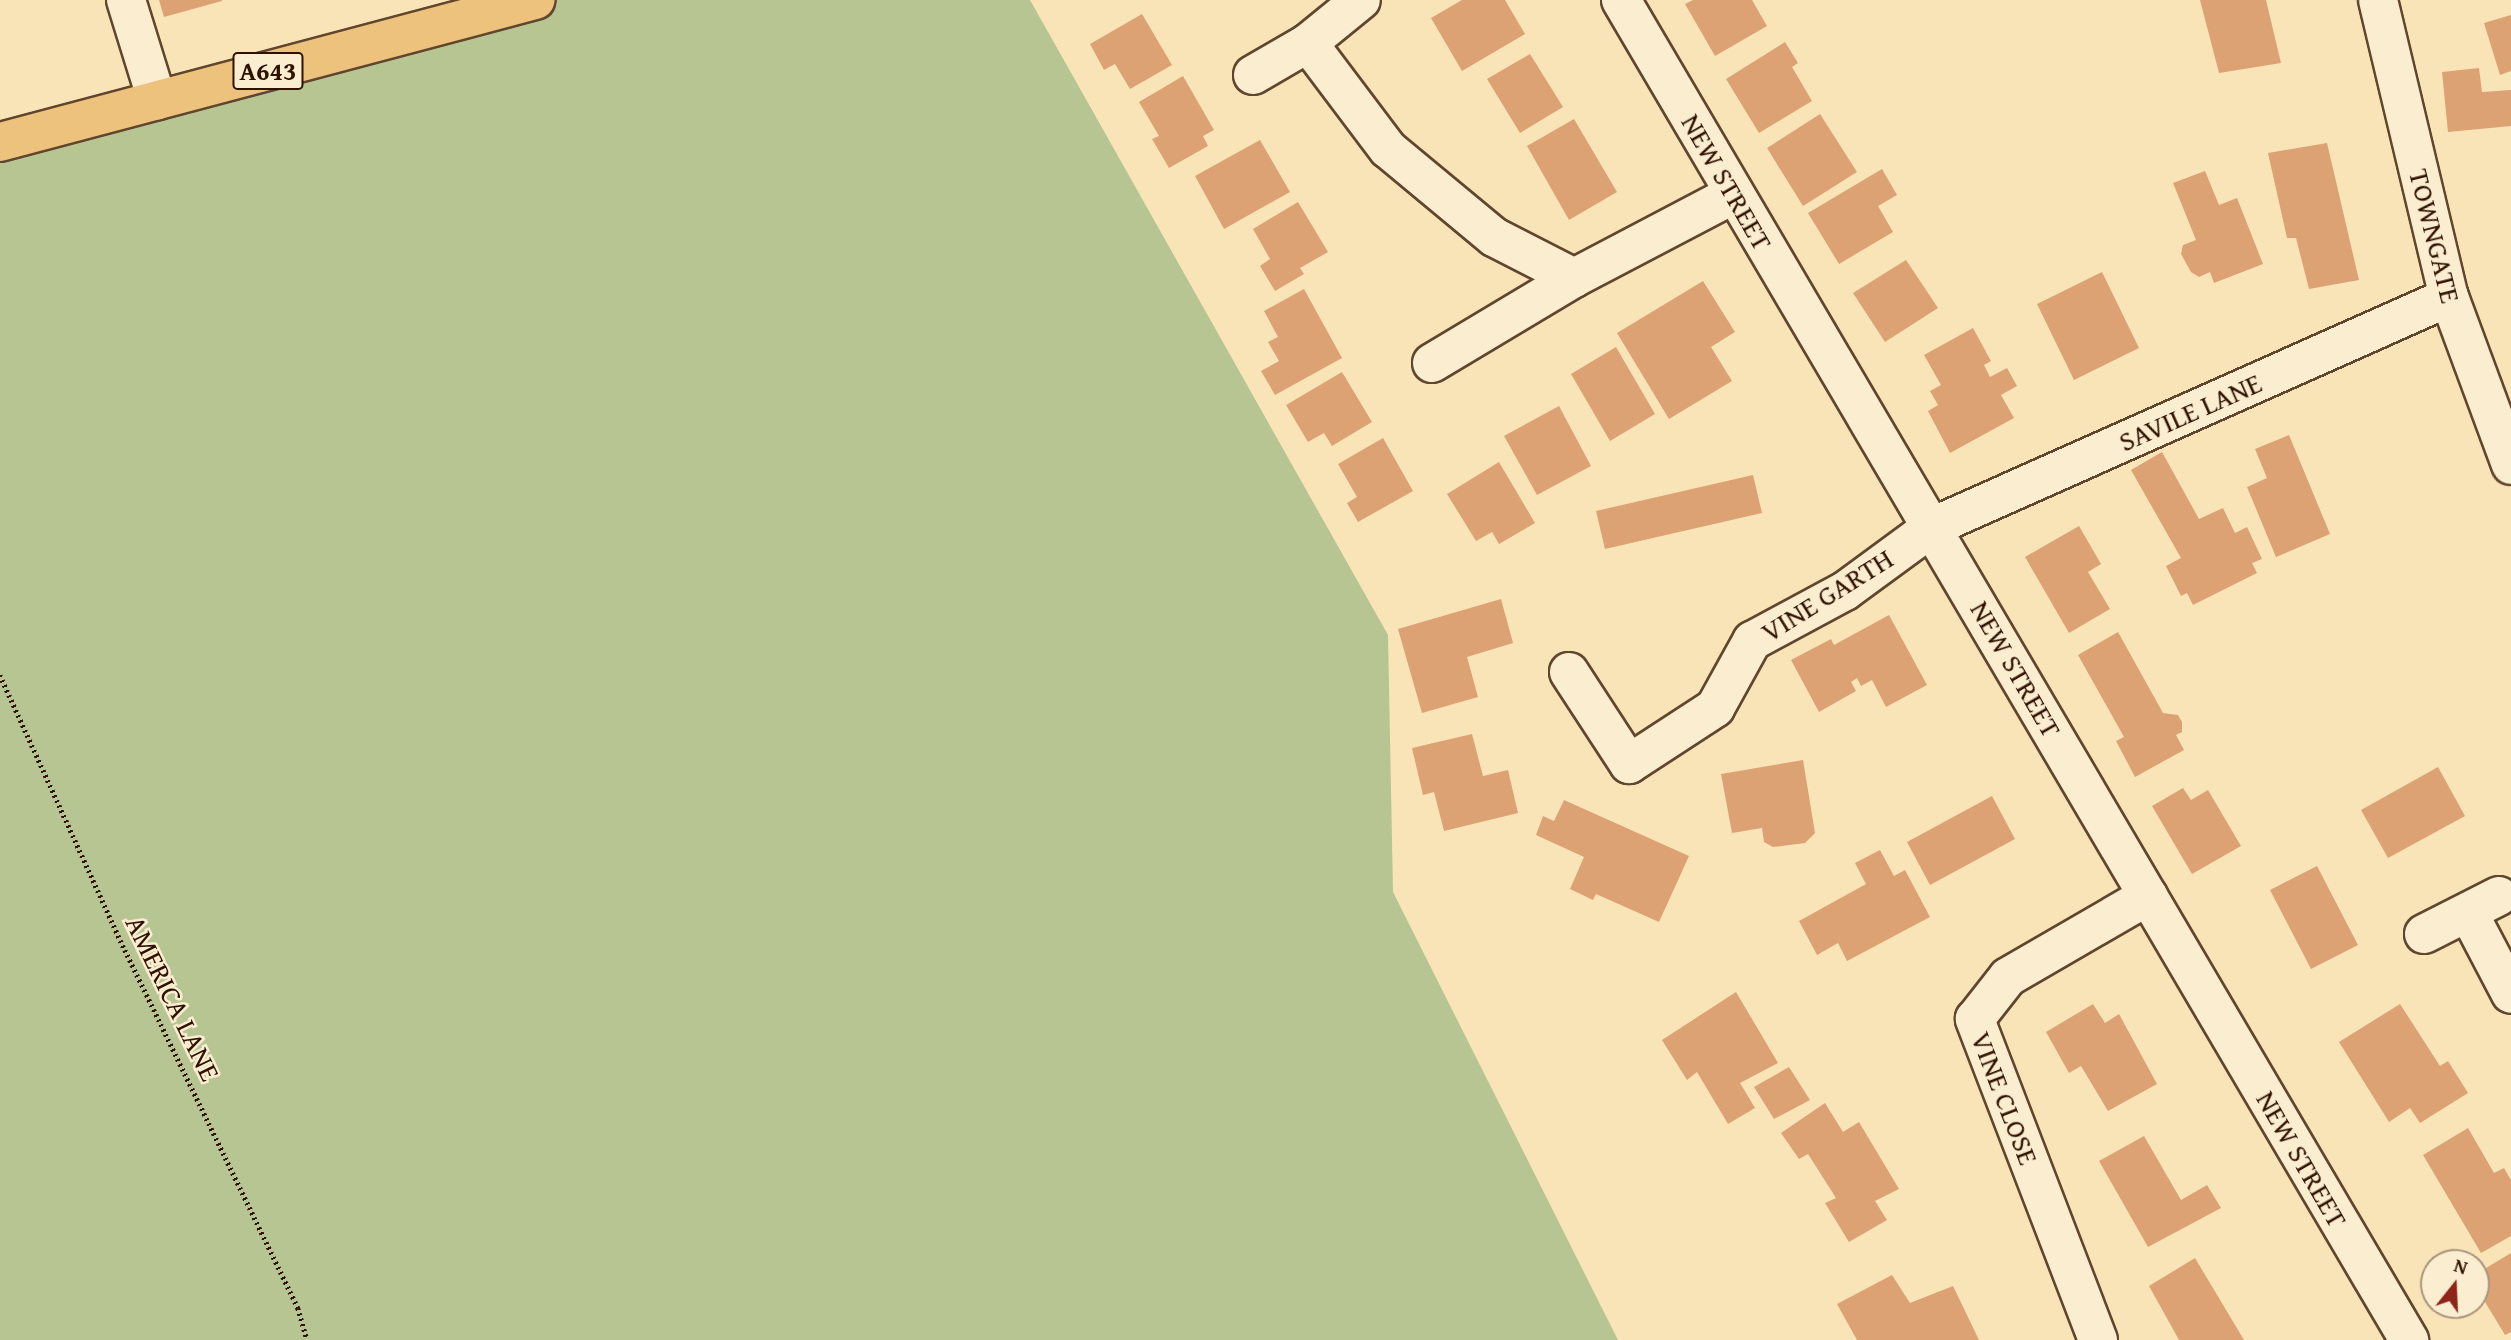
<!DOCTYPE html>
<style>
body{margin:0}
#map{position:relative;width:2511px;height:1340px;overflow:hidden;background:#f8e4b7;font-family:"Gentium Book Plus",serif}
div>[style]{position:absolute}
.green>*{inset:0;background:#b7c593}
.building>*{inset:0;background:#dda274}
.path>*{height:4.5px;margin-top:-2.25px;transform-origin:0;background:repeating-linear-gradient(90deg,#2f1100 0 2px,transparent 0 5.5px)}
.roads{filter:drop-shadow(2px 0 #61462e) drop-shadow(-2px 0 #61462e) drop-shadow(0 2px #61462e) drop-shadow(0 -2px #61462e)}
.minor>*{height:38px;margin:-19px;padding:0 19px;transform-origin:19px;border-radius:19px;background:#faedd0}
.major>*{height:38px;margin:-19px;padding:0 19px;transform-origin:19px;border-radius:19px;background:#ecc27c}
span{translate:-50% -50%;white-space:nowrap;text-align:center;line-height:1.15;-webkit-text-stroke:5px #faedd0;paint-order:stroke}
.shield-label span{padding:2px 5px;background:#faedd0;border:2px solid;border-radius:5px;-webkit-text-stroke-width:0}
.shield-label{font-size:26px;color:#2f1100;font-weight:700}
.street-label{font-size:28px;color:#2f1100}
.north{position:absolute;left:2420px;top:1249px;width:70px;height:70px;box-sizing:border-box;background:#faedd0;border:2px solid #a9957d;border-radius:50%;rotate:18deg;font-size:19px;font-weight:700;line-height:28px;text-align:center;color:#2f1100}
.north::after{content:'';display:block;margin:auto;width:24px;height:32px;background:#8f2418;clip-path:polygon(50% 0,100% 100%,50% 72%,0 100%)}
</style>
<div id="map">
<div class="green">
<div style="clip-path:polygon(535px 0,1030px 0,1388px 635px,1393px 892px,1618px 1340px,0 1340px,0 142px)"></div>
</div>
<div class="building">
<div style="clip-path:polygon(159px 0,222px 0,222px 1px,164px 17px)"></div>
<div style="clip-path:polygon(1462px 0,1505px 0,1525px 34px,1462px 71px,1431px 18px)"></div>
<div style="clip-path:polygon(1693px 0,1752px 0,1767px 26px,1715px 56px,1685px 4px)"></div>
<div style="clip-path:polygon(2200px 0,2266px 0,2281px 63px,2219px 73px)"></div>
<div style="clip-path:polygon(1142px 14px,1172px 65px,1130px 89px,1115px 64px,1104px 70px,1090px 44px)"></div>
<div style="clip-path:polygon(2511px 15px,2511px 71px,2500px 75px,2484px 23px)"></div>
<div style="clip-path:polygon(1785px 42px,1798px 63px,1792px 67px,1812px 101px,1759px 133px,1726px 79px)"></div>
<div style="clip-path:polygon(1530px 54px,1563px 107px,1520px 133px,1487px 79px)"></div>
<div style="clip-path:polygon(2479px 68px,2482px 92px,2511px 90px,2511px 126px,2448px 132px,2442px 72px)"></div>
<div style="clip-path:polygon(1183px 76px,1214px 130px,1203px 136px,1208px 146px,1169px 168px,1152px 139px,1159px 136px,1139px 102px)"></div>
<div style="clip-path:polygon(1820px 114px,1857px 172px,1803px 206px,1767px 148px)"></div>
<div style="clip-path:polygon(1574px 119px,1617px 192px,1569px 220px,1527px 146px)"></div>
<div style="clip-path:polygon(1260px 140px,1290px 192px,1224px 229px,1195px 176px)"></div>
<div style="clip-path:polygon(2327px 143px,2359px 280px,2309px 289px,2296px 238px,2287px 238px,2268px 153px)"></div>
<div style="clip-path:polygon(1882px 169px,1897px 195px,1878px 206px,1893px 232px,1839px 264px,1808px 213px)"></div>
<div style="clip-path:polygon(2205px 171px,2219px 205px,2237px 198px,2263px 264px,2214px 283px,2210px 272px,2199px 277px,2191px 272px,2181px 254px,2183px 245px,2196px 240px,2173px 183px)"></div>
<div style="clip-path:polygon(1298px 202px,1328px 252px,1300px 268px,1304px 274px,1275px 291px,1260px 266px,1270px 259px,1253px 229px)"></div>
<div style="clip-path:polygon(1906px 260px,1938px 308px,1885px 342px,1853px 293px)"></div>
<div style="clip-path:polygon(2102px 272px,2139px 348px,2074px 380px,2037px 304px)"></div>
<div style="clip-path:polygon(1703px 281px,1735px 332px,1711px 347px,1732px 381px,1669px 419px,1617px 333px)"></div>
<div style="clip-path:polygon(1304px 289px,1342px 358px,1275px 395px,1261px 371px,1279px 361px,1268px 342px,1278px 337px,1264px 311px)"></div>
<div style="clip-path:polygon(1973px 328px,1991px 361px,1984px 365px,1990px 377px,2007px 368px,2017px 386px,2001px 395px,2014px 418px,1950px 453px,1928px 411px,1938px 405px,1930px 391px,1941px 385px,1924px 355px)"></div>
<div style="clip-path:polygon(1616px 347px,1655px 414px,1610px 441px,1571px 374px)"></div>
<div style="clip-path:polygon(1342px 372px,1372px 422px,1332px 446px,1324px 433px,1308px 442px,1286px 405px)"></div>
<div style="clip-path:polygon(1559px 406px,1591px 466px,1537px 495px,1504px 436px)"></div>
<div style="clip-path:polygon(2289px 435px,2330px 534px,2276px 557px,2247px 487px,2267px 478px,2255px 449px)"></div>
<div style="clip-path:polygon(1383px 438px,1413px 491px,1358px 522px,1347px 503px,1357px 497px,1338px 464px)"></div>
<div style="clip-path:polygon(2162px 452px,2199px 519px,2223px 508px,2235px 533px,2247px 527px,2262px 559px,2252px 563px,2257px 573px,2193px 605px,2187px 593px,2181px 596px,2166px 566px,2181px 558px,2131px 470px)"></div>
<div style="clip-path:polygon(1499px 462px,1535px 523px,1499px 544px,1492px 532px,1476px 541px,1447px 494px)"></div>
<div style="clip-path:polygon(1753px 475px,1762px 513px,1605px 549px,1596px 511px)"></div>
<div style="clip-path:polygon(2079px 526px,2101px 564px,2088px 572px,2110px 609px,2069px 633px,2025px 557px)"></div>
<div style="clip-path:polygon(1501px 599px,1513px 643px,1467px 657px,1478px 697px,1422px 713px,1398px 629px)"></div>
<div style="clip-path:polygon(1889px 615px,1927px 685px,1886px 707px,1872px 680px,1861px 686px,1857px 678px,1851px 682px,1856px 691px,1819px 712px,1791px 660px,1831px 639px,1834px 645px)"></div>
<div style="clip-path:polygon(2118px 632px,2163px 713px,2178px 715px,2182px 722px,2182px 732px,2176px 735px,2184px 750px,2135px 777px,2116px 741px,2124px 737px,2078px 655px)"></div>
<div style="clip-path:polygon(1472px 734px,1483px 776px,1508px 770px,1518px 813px,1444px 831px,1434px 792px,1423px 795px,1412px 748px)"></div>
<div style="clip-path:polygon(1803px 760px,1815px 833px,1805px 843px,1773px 847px,1764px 842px,1762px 828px,1732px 833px,1721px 774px)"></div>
<div style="clip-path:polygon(2438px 767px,2465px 816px,2388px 858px,2361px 810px)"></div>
<div style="clip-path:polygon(2183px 788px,2191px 800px,2208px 790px,2241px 846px,2192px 874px,2152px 806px)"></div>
<div style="clip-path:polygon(1992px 796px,2015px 839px,1930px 885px,1907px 842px)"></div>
<div style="clip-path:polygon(1564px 800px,1689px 856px,1659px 922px,1596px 894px,1593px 900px,1570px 889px,1584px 857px,1536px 835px,1543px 816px,1554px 821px)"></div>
<div style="clip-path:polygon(1880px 850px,1894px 876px,1905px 870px,1930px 917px,1847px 961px,1838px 943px,1817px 955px,1799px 921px,1866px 884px,1855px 863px)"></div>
<div style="clip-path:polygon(2317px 866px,2358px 945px,2311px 969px,2270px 890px)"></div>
<div style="clip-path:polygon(1736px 992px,1778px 1063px,1740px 1083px,1755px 1108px,1728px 1124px,1697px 1072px,1687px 1080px,1662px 1040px)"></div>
<div style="clip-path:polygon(2093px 1004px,2105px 1023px,2119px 1014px,2157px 1084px,2108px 1111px,2081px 1066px,2069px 1073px,2046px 1032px)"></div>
<div style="clip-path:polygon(2400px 1004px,2440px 1066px,2448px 1061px,2468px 1093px,2420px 1123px,2410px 1108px,2389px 1122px,2339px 1042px)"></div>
<div style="clip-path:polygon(1789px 1067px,1810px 1100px,1774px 1119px,1754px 1087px)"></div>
<div style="clip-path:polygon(1825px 1103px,1843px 1132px,1859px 1122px,1899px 1189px,1875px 1201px,1887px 1220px,1849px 1242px,1825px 1203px,1836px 1198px,1808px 1154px,1799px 1159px,1781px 1133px)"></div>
<div style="clip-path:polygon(2468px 1128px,2494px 1173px,2504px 1168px,2511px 1180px,2511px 1236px,2481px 1253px,2423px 1155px)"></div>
<div style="clip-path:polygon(2144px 1136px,2181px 1200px,2207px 1185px,2221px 1208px,2148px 1247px,2099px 1161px)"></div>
<div style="clip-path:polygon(2511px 1253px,2511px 1332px,2505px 1335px,2476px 1287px,2476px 1274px)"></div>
<div style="clip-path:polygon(2195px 1258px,2244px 1340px,2179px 1340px,2149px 1286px)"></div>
<div style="clip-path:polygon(1892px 1275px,1910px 1303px,1953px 1286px,1979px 1340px,1857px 1340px,1837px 1304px)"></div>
</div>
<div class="path">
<div style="left:0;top:675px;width:302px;rotate:65.6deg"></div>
<div style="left:125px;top:950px;width:398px;rotate:64.2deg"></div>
<div style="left:298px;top:1308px;width:33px;rotate:74deg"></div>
</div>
<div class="roads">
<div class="minor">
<div style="left:126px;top:0;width:105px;rotate:72.8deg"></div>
<div style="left:1621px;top:0;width:1555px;rotate:59.54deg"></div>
<div style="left:2378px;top:0;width:305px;rotate:76.6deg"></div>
<div style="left:2449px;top:297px;width:179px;rotate:69.7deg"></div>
<div style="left:1308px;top:43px;width:133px;rotate:53deg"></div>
<div style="left:1388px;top:149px;width:138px;rotate:39.7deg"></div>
<div style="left:1494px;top:237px;width:90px;rotate:27.1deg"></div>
<div style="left:1574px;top:278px;width:181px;rotate:-27.7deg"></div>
<div style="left:1253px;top:75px;width:64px;rotate:-30.2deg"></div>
<div style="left:1308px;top:43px;width:68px;rotate:-39.1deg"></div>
<div style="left:1432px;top:363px;width:165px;rotate:-30.9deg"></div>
<div style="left:1569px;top:672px;width:110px;rotate:56.9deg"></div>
<div style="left:1629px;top:764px;width:103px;rotate:-33.1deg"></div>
<div style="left:1715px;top:708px;width:77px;rotate:-61.1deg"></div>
<div style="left:1752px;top:641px;width:106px;rotate:-28.3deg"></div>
<div style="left:1845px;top:591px;width:108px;rotate:-36.3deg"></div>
<div style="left:1932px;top:527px;width:566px;rotate:-23.98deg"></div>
<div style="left:2469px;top:914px;width:90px;rotate:62.3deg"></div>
<div style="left:2424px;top:934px;width:84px;rotate:-26.9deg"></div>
<div style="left:2098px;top:1340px;width:344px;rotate:-111deg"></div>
<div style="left:1975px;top:1019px;width:53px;rotate:-51.8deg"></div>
<div style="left:2008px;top:977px;width:162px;rotate:-30.1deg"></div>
</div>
<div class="major">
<div style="left:0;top:142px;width:554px;rotate:-14.86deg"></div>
</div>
</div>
<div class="shield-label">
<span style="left:268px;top:71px">A643</span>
</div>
<div class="street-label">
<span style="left:1727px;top:182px;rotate:60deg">NEW STREET</span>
<span style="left:2435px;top:236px;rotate:76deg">TOWNGATE</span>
<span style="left:2190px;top:412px;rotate:-24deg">SAVILE LANE</span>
<span style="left:1827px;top:595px;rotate:-32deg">VINE GARTH</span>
<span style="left:2016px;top:669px;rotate:60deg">NEW STREET</span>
<span style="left:173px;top:998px;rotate:64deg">AMERICA LANE</span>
<span style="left:2005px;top:1098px;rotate:69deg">VINE CLOSE</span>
<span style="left:2302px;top:1159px;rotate:60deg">NEW STREET</span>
</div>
<div class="north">N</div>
</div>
